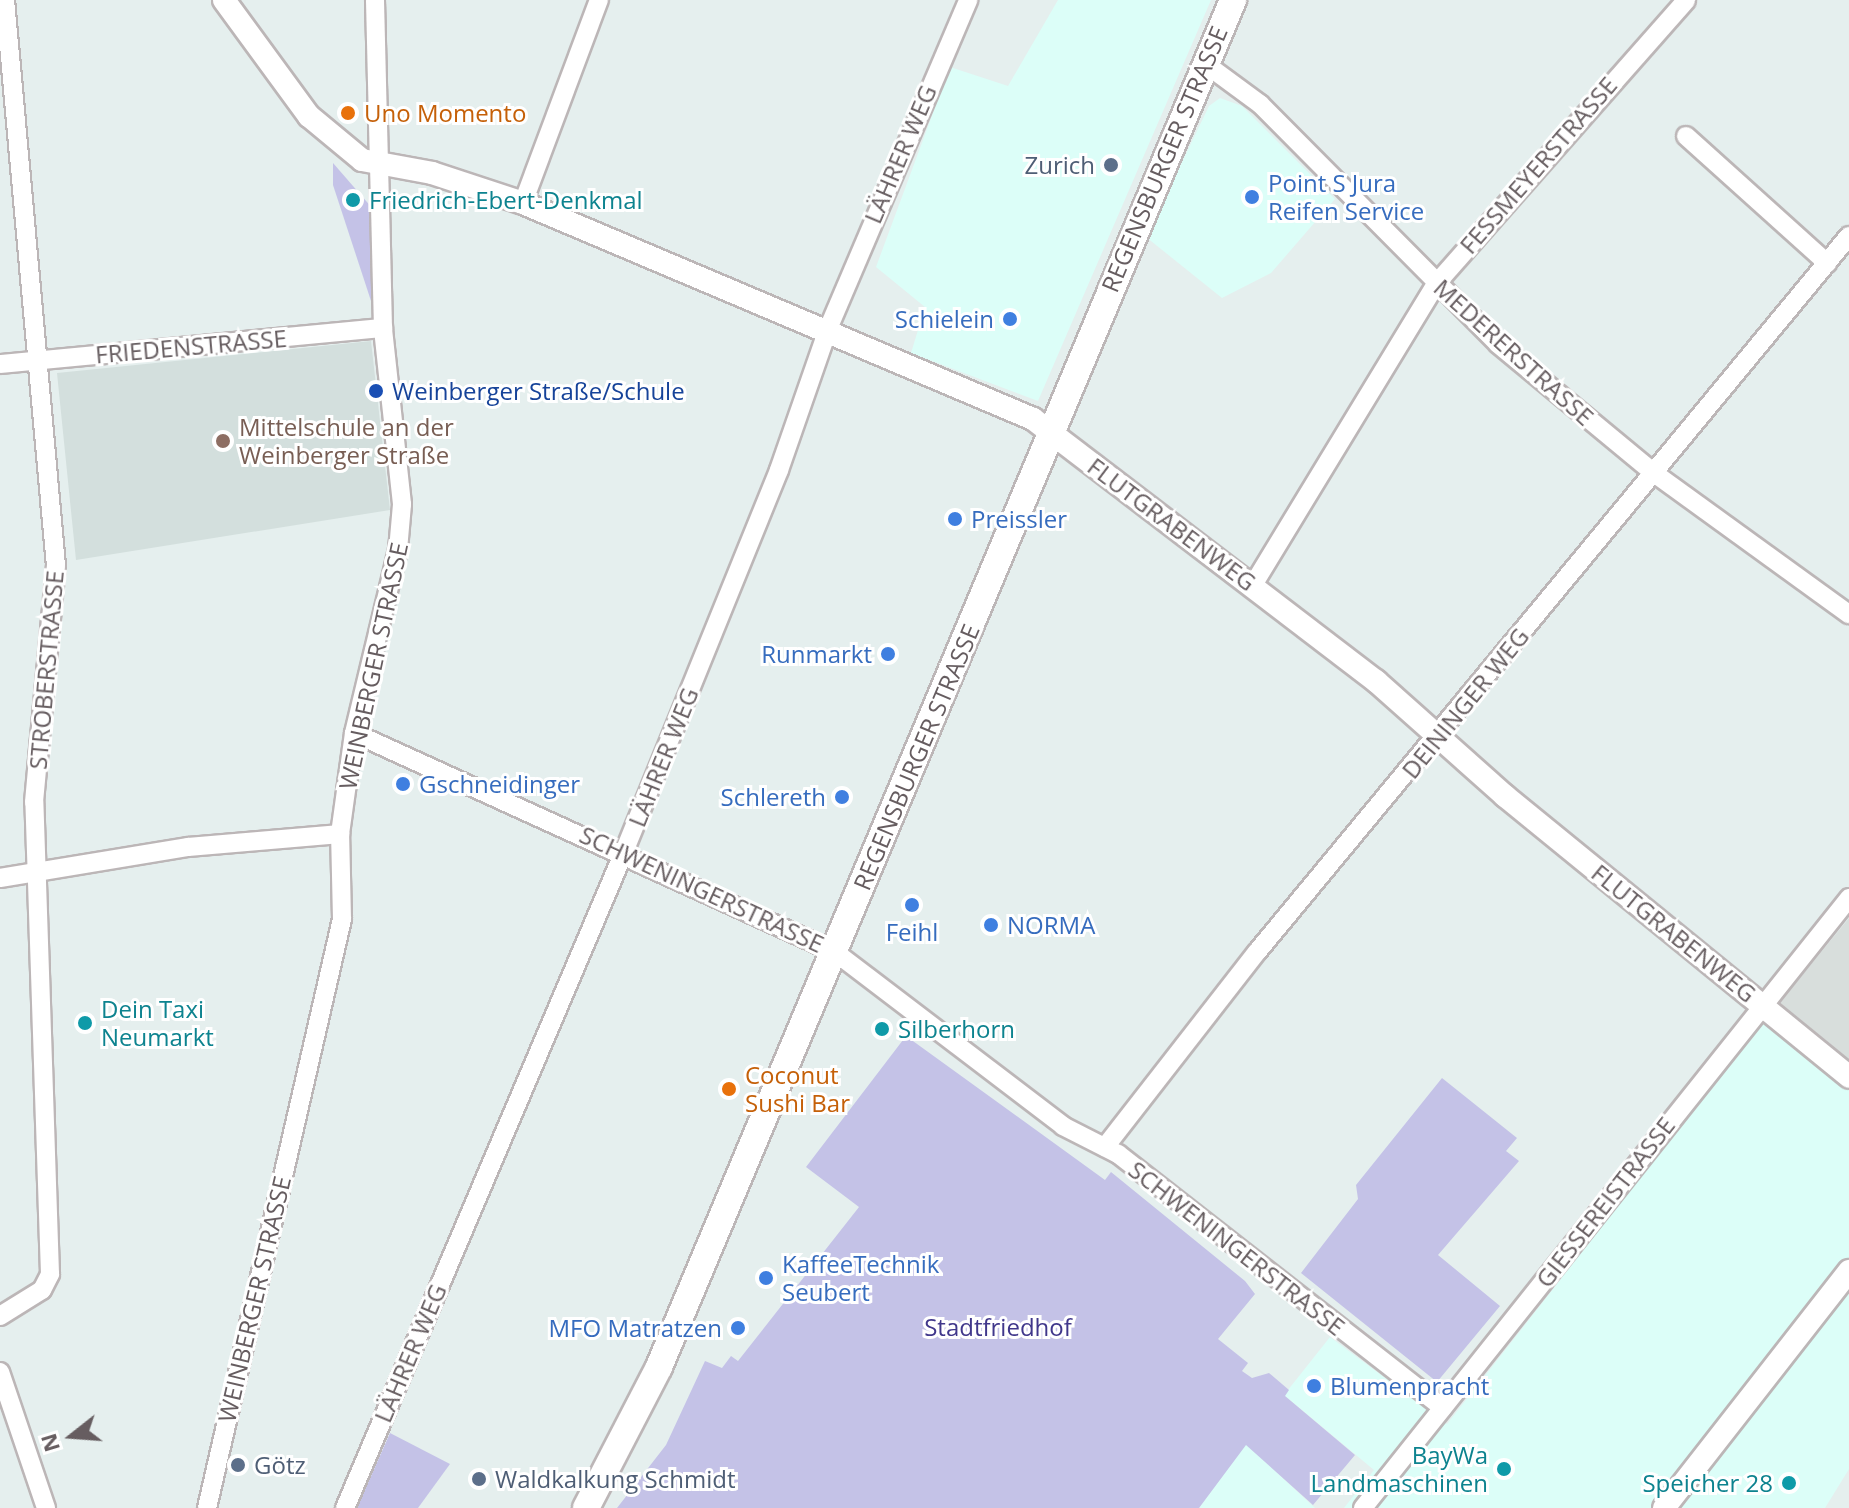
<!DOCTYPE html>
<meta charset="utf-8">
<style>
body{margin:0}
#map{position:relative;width:1849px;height:1508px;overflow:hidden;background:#e5efee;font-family:"Open Sans",sans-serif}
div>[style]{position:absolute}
.commercial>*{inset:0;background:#dcfef8}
.industrial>*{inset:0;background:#d8dedc}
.education>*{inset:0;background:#d3dfdd}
.green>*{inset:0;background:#c4c2e7}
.roads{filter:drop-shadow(2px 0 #bcb6b7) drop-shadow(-2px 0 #bcb6b7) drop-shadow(0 2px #bcb6b7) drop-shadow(0 -2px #bcb6b7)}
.minor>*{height:18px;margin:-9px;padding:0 9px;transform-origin:9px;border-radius:9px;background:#fff}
.tertiary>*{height:22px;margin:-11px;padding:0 11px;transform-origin:11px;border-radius:11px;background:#fff}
.secondary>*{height:26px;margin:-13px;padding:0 13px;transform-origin:13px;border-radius:13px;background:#fff}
.dots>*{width:22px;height:22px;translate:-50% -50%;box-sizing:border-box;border:4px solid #fff;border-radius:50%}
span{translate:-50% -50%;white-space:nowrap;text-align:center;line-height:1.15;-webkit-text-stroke:6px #fff;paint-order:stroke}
.food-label{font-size:24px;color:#c56008}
.left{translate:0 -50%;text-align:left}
.street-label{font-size:24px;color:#665d60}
.service-label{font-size:24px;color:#4e5e75}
.right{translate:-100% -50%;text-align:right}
.shop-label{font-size:24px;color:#366cbe}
.culture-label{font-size:24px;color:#0d838f}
.transit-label{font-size:24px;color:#164399}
.education-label{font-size:24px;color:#785e54}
.park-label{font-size:24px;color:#40378b}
.north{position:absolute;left:32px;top:1396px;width:80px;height:80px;-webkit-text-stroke:6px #fff;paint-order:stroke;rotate:253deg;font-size:22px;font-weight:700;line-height:32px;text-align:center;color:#665d60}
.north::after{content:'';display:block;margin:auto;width:28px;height:36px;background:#665d60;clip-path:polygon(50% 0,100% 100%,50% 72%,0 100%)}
</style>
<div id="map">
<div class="commercial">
<div style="clip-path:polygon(1058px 0,1211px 0,1038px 401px,911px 353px,925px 307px,876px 267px,950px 67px,1008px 86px)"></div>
<div style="clip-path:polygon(1220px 98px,1242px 106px,1335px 199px,1271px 273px,1222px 298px,1146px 237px,1209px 106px)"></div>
<div style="clip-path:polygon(1765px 1019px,1849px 1089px,1849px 1469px,1825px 1508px,1344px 1508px,1374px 1470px,1284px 1395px,1330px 1337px,1447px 1424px)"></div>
<div style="clip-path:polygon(1246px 1444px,1315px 1508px,1199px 1508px)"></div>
</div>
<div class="industrial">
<div style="clip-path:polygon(1849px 918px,1849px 1067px,1777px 1006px)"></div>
</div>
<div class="education">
<div style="clip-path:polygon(371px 341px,390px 510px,76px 560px,57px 373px)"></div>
</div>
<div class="green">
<div style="clip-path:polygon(333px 163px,373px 209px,373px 307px,333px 185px)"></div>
<div style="clip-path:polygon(906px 1036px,1105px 1180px,1111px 1172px,1245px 1281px,1255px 1294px,1218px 1339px,1248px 1363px,1242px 1371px,1252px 1378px,1269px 1373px,1289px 1390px,1285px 1396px,1355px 1455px,1313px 1505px,1246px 1445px,1199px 1508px,617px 1508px,666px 1445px,705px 1361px,722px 1368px,731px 1356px,738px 1361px,859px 1207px,806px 1167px)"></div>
<div style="clip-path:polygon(1442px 1078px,1517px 1138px,1506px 1151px,1519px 1161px,1438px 1255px,1500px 1306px,1437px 1382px,1301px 1273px,1358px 1199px,1356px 1185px)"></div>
<div style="clip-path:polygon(390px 1433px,450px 1464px,418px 1508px,357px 1508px)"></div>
</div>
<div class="roads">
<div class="minor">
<div style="left:1203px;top:62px;width:71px;rotate:36.4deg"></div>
<div style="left:1260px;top:104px;width:338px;rotate:45.2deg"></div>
<div style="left:1498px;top:344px;width:202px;rotate:39.6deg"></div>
<div style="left:1654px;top:473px;width:241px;rotate:35.9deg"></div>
<div style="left:1686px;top:136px;width:190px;rotate:42deg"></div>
<div style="left:523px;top:203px;width:217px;rotate:-69.5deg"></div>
<div style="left:0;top:364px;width:385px;rotate:-5.4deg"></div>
<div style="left:1253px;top:585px;width:352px;rotate:-58.7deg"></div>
<div style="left:1436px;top:284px;width:378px;rotate:-48.6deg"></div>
<div style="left:354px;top:733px;width:529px;rotate:24.48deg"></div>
<div style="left:835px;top:952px;width:287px;rotate:37.3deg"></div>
<div style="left:1063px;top:1126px;width:62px;rotate:27deg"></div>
<div style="left:1118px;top:1154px;width:412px;rotate:38deg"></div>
<div style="left:0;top:878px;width:191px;rotate:-9.4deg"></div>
<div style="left:188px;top:847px;width:153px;rotate:-4.9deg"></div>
<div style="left:1105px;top:1147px;width:247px;rotate:-52.1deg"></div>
<div style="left:1257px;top:952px;width:929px;rotate:-50.42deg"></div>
<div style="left:0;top:1316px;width:49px;rotate:-31.8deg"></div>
<div style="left:42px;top:1290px;width:18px;rotate:-63deg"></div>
<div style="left:50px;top:1274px;width:472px;rotate:-91.9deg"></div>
<div style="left:34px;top:802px;width:237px;rotate:-84.7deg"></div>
<div style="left:56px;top:566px;width:568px;rotate:-95.15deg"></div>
<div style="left:0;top:1372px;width:144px;rotate:71.3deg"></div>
<div style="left:207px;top:1508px;width:604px;rotate:-77.09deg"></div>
<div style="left:342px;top:919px;width:85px;rotate:-91.3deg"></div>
<div style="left:340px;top:834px;width:102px;rotate:-82.1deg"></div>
<div style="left:354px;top:733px;width:188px;rotate:-76.5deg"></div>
<div style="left:398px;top:550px;width:46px;rotate:-85deg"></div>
<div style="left:402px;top:504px;width:177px;rotate:-96.2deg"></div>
<div style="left:383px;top:328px;width:328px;rotate:-91.4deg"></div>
<div style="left:345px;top:1508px;width:713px;rotate:-66.96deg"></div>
<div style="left:624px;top:852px;width:412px;rotate:-67.9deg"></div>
<div style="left:779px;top:470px;width:149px;rotate:-70.8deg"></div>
<div style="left:828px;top:329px;width:358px;rotate:-66.9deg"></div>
<div style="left:1363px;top:1508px;width:780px;rotate:-51.45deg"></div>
</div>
<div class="tertiary">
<div style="left:224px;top:0;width:144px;rotate:53.8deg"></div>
<div style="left:309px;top:116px;width:69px;rotate:39.7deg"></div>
<div style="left:362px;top:160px;width:71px;rotate:10.5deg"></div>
<div style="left:432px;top:173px;width:96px;rotate:18.2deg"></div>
<div style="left:523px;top:203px;width:554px;rotate:22.95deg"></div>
<div style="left:1033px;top:419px;width:432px;rotate:37.4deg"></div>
<div style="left:1376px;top:681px;width:173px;rotate:41.7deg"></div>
<div style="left:1505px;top:796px;width:444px;rotate:39.2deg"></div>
<div style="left:1664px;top:1508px;width:301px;rotate:-52deg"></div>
</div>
<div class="secondary">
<div style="left:586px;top:1508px;width:159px;rotate:-62.6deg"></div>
<div style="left:659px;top:1367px;width:1483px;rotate:-67.22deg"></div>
</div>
</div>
<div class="dots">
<div style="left:348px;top:113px;background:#e8710a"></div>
<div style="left:1111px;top:165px;background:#5c6f8a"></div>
<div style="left:1252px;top:197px;background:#3f7fe0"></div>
<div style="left:353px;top:200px;background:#0f9aa8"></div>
<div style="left:1010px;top:319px;background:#3f7fe0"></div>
<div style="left:376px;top:391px;background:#1a4fb4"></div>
<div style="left:223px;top:441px;background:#8d6e63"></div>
<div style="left:955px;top:519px;background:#3f7fe0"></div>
<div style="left:888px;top:654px;background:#3f7fe0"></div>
<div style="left:403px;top:784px;background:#3f7fe0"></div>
<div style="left:842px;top:797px;background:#3f7fe0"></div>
<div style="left:912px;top:905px;background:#3f7fe0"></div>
<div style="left:991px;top:925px;background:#3f7fe0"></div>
<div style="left:85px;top:1023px;background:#0f9aa8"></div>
<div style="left:882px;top:1029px;background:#0f9aa8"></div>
<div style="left:729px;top:1089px;background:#e8710a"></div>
<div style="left:766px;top:1278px;background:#3f7fe0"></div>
<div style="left:738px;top:1328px;background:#3f7fe0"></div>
<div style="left:1314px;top:1386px;background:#3f7fe0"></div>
<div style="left:238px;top:1465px;background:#5c6f8a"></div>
<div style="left:1504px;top:1469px;background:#0f9aa8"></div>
<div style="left:479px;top:1479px;background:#5c6f8a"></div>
<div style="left:1789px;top:1483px;background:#0f9aa8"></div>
</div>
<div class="food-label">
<span class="left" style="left:364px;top:113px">Uno Momento</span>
<span class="left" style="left:745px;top:1089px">Coconut<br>Sushi Bar</span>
</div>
<div class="street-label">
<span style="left:900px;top:154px;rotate:-67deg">LÄHRER WEG</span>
<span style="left:1164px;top:159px;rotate:-67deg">REGENSBURGER STRASSE</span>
<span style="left:1538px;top:165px;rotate:-49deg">FESSMEYERSTRASSE</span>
<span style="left:191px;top:346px;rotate:-5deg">FRIEDENSTRASSE</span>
<span style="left:1514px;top:352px;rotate:42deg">MEDERERSTRASSE</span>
<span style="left:1172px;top:524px;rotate:37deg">FLUTGRABENWEG</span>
<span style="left:373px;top:666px;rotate:-78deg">WEINBERGER STRASSE</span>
<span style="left:46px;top:670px;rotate:-85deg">STROBERSTRASSE</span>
<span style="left:1465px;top:703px;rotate:-51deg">DEININGER WEG</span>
<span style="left:663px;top:757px;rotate:-68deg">LÄHRER WEG</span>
<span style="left:916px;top:757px;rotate:-67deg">REGENSBURGER STRASSE</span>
<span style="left:702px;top:889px;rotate:25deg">SCHWENINGERSTRASSE</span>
<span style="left:1674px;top:933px;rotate:39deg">FLUTGRABENWEG</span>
<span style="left:1605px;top:1202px;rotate:-52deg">GIESSEREISTRASSE</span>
<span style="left:1237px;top:1248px;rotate:38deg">SCHWENINGERSTRASSE</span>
<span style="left:254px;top:1299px;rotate:-77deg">WEINBERGER STRASSE</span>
<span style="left:410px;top:1353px;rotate:-67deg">LÄHRER WEG</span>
</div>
<div class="service-label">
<span class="right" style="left:1095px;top:165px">Zurich</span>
<span class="left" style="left:254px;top:1465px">Götz</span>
<span class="left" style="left:495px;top:1479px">Waldkalkung Schmidt</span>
</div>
<div class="shop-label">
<span class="left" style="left:1268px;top:197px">Point S Jura<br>Reifen Service</span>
<span class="right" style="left:994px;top:319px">Schielein</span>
<span class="left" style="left:971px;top:519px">Preissler</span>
<span class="right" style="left:872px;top:654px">Runmarkt</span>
<span class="left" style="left:419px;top:784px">Gschneidinger</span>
<span class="right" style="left:826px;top:797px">Schlereth</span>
<span class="left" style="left:1007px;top:925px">NORMA</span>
<span style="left:912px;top:932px">Feihl</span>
<span class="left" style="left:782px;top:1278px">KaffeeTechnik<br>Seubert</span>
<span class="right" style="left:722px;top:1328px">MFO Matratzen</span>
<span class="left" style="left:1330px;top:1386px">Blumenpracht</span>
</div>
<div class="culture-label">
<span class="left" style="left:369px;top:200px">Friedrich-Ebert-Denkmal</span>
<span class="left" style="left:101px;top:1023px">Dein Taxi<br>Neumarkt</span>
<span class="left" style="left:898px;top:1029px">Silberhorn</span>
<span class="right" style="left:1488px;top:1469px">BayWa<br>Landmaschinen</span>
<span class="right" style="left:1773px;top:1483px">Speicher 28</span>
</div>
<div class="transit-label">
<span class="left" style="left:392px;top:391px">Weinberger Straße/Schule</span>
</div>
<div class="education-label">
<span class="left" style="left:239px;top:441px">Mittelschule an der<br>Weinberger Straße</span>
</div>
<div class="park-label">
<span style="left:998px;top:1327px">Stadtfriedhof</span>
</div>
<div class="north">N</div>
</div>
